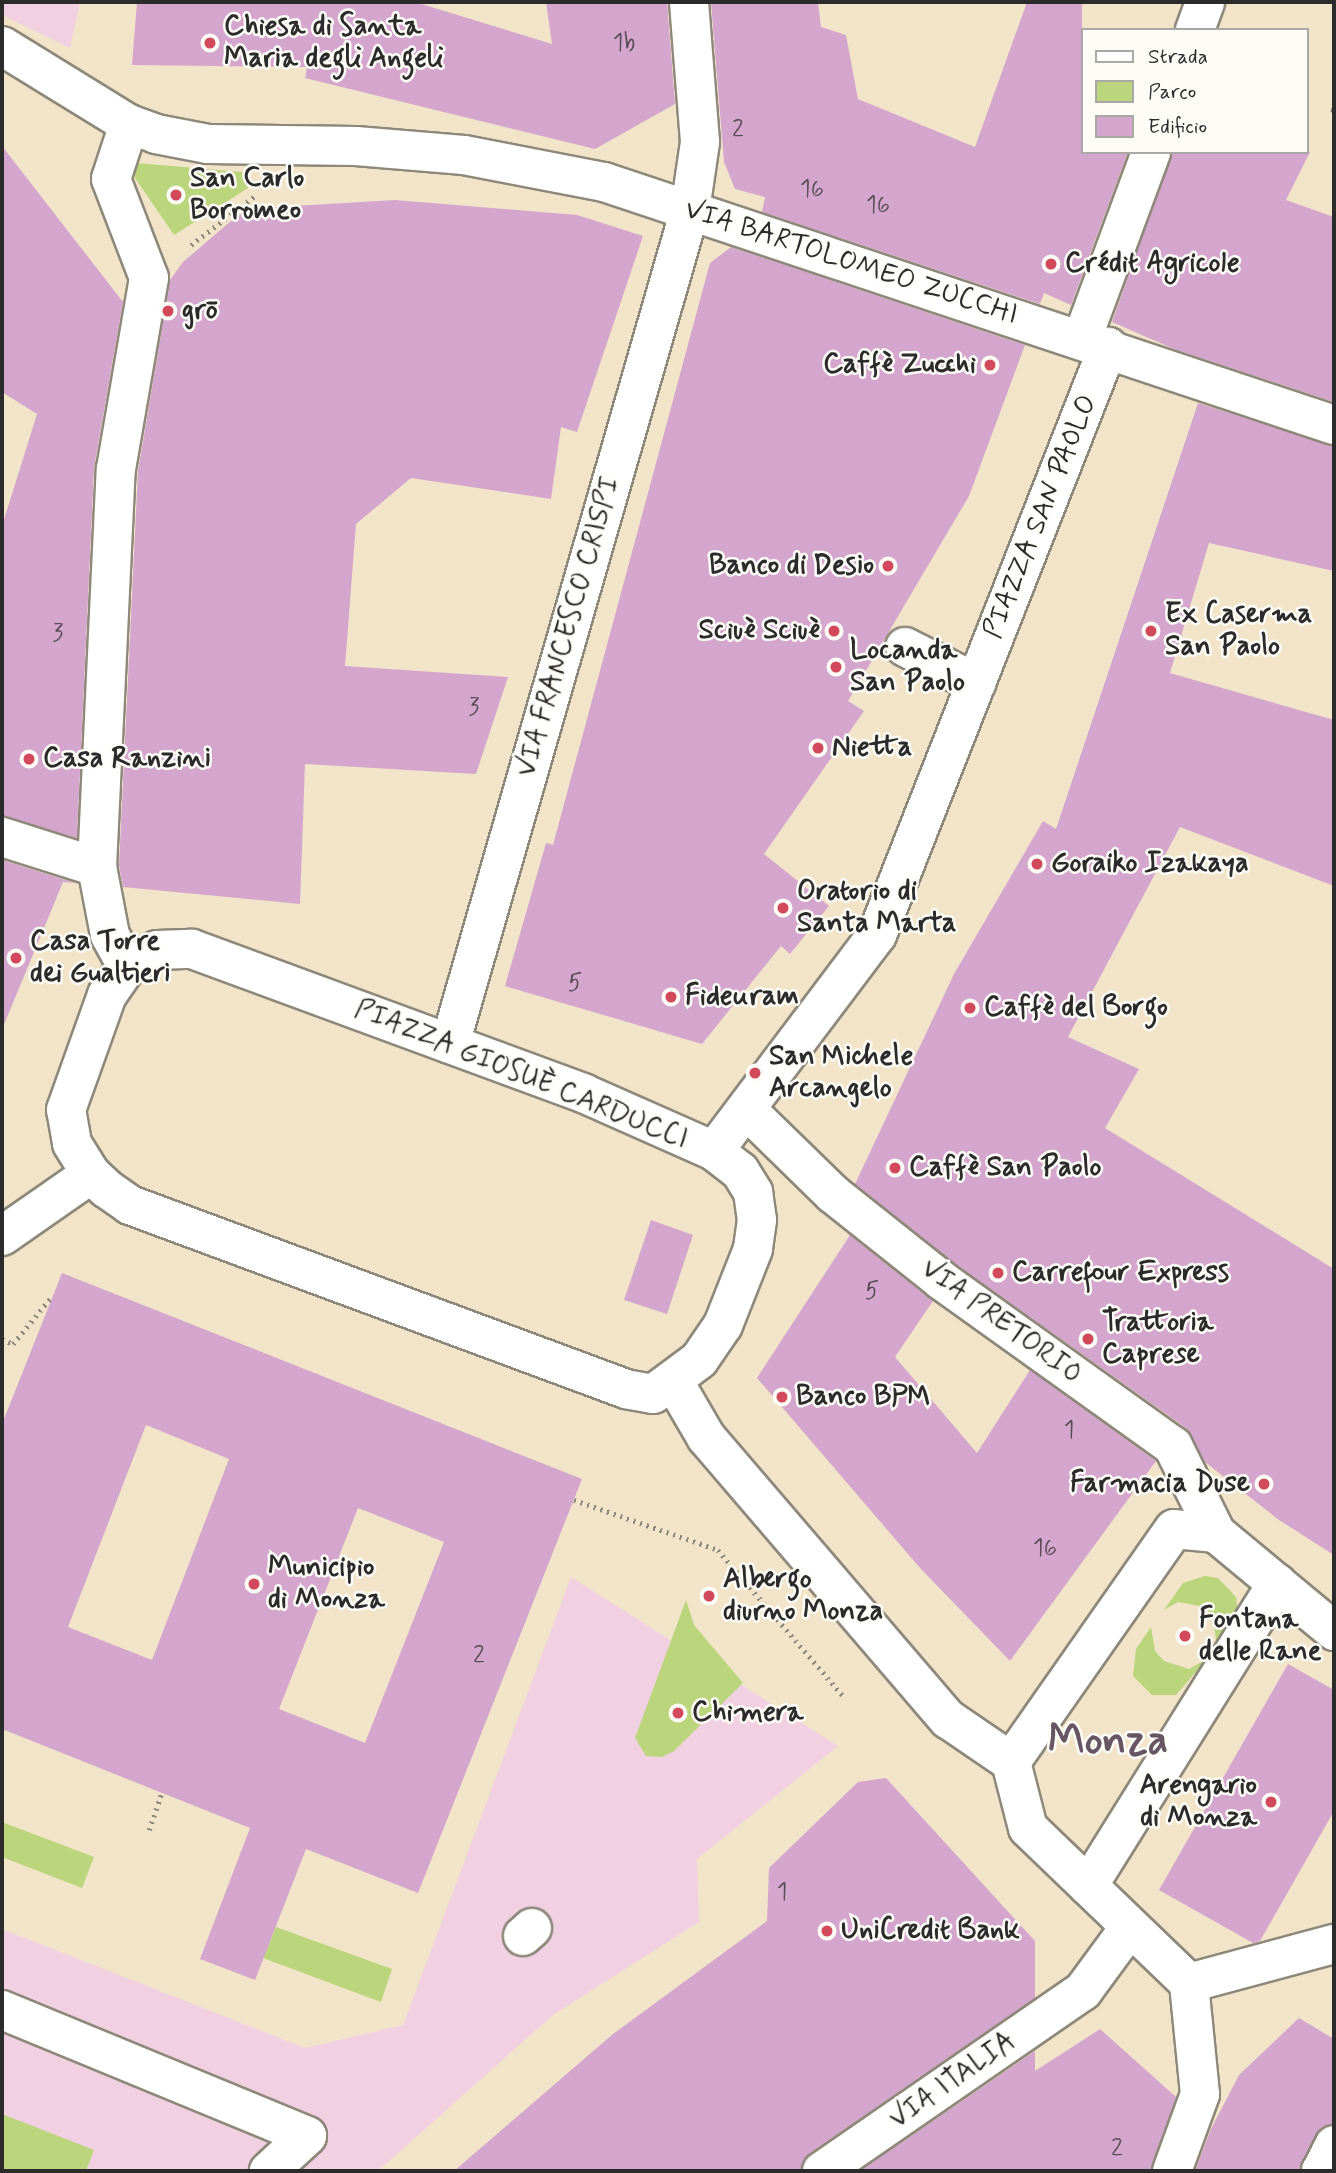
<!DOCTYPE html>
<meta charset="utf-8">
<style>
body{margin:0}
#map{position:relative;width:1336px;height:2173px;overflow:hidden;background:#f1e4c8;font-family:Mynerve,sans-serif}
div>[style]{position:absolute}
.built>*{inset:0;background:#f1d0e2}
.green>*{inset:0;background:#bad57b}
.building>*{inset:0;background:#d5a6cd}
.path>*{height:4.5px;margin-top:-2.25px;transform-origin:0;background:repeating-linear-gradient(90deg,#8e887a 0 2px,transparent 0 7px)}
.roads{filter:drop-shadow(2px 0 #8e887a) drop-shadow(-2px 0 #8e887a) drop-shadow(0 2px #8e887a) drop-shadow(0 -2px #8e887a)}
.minor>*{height:38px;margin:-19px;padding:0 19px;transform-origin:19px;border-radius:19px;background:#fff}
.dots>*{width:19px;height:19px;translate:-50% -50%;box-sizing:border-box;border:4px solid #fdfcf7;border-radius:50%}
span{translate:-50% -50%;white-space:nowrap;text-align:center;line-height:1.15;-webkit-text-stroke:5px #fdfcf7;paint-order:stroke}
.number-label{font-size:24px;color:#564a54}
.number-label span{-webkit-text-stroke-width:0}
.poi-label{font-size:28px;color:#2b2b2b;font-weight:700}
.left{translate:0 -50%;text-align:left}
.right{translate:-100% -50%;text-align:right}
.street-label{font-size:28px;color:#2b2b2b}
.town-label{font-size:42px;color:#665664;font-weight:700}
.frame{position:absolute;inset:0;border:4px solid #2b2b2b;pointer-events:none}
.legend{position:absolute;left:1081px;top:28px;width:228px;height:126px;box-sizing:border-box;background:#fdfcf7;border:2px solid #a9a8a5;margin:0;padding:9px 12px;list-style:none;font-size:21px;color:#2b2b2b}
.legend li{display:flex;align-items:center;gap:14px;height:35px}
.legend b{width:35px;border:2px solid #a9a8a5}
</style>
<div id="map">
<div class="built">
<div style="clip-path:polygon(2px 2px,80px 2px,70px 48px,2px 15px)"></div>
<div style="clip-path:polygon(571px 1577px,838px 1746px,697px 1859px,699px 1922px,553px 2015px,378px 2171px,2px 2171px,2px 1929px,305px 2048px,403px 2025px)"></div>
</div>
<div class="green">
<div style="clip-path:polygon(124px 162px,243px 172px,248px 188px,174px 235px)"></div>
<div style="clip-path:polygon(1205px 1576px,1218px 1578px,1236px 1597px,1238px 1611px,1217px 1646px,1213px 1619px,1205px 1607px,1178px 1602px,1164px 1610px,1183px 1583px)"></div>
<div style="clip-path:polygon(686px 1600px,694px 1625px,743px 1683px,674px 1751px,662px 1757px,646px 1756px,635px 1738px)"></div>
<div style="clip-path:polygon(1151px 1627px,1155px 1651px,1164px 1661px,1189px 1669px,1207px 1659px,1176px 1695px,1152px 1695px,1133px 1676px,1136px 1649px)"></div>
<div style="clip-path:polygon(2px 1822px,94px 1857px,82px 1888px,2px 1857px)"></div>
<div style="clip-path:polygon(276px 1927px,392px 1969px,381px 2002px,263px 1958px)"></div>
<div style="clip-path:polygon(2px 2114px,94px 2150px,86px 2171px,2px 2171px)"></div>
</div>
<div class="building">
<div style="clip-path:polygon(137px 2px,415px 2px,552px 44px,546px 2px,667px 2px,675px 104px,595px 149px,305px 78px,307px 67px,132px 65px)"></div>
<div style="clip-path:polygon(711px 2px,818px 2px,821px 27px,846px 35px,858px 99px,975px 147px,1027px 2px,1082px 2px,1082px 152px,1128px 152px,1071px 305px,1044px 293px,1040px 304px,762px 212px,765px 197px,735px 189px,724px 162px)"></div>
<div style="clip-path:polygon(2px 146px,123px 302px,94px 468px,77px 838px,2px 816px,2px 526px,37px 414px,2px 392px)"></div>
<div style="clip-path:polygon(1172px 152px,1310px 152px,1286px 200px,1334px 217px,1334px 402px,1174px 349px,1112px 322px)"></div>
<div style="clip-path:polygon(395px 200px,577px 215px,643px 236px,577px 432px,561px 427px,551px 499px,411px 478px,356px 524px,345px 666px,508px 677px,476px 774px,305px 764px,300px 904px,123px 887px,119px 865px,138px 471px,170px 280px,183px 262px,238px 215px,277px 207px)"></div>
<div style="clip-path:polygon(731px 247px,1025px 345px,969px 496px,848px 701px,864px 711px,764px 854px,829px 906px,790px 954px,781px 946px,702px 1044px,505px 986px,546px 843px,553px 845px,710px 263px)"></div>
<div style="clip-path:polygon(1198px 403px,1334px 446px,1334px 571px,1209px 543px,1170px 673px,1334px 720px,1334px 886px,1180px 827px,1068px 1037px,1139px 1069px,1105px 1128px,1334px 1269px,1334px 1555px,1279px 1520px,1205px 1462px,1186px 1428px,954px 1263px,855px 1184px,954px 974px,1043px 821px,1056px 829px)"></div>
<div style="clip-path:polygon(2px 860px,75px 883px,63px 882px,3px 1027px)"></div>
<div style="clip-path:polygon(651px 1220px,693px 1235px,667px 1314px,624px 1300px)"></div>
<div style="clip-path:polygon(850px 1235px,933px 1301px,895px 1357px,977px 1453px,1030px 1370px,1156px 1461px,1010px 1661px,920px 1568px,757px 1378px)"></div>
<div style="clip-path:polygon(evenodd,62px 1273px,582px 1479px,418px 1893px,306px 1849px,255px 1980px,200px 1959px,250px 1828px,2px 1729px,2px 1424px,62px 1273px,146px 1425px,229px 1459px,152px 1660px,68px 1627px,146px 1425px,62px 1273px,358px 1508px,444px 1542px,365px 1743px,279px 1709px,358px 1508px)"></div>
<div style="clip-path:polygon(1288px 1664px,1334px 1690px,1334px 1811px,1260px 1941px,1253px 1943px,1159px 1890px)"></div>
<div style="clip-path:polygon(886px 1778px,1035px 1941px,1035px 1998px,810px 2153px,800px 2171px,454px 2171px,613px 2034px,767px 1921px,769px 1868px,858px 1782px)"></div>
<div style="clip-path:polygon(1299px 2018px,1334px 2039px,1334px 2123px,1315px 2135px,1299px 2171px,1195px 2171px,1211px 2129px,1239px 2075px)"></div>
<div style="clip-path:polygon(1100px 2029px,1176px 2097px,1151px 2171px,860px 2171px,1035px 2051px,1035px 2071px)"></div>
</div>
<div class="path">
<div style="left:1331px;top:109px;width:3px;rotate:18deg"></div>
<div style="left:191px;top:245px;width:82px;rotate:-37.6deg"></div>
<div style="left:2px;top:1339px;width:12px;rotate:24deg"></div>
<div style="left:13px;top:1344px;width:63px;rotate:-50.8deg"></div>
<div style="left:574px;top:1500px;width:152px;rotate:19.1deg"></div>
<div style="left:718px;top:1550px;width:192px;rotate:49.4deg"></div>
<div style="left:149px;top:1830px;width:40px;rotate:-71.1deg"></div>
</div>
<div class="roads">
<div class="minor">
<div style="left:1195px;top:30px;width:30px;rotate:-70deg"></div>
<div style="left:2px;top:46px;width:149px;rotate:31.6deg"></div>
<div style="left:129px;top:124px;width:29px;rotate:20deg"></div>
<div style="left:156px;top:134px;width:53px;rotate:10.9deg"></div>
<div style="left:208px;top:144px;width:148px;rotate:0.8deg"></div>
<div style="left:356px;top:146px;width:108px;rotate:4.8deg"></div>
<div style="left:464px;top:155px;width:143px;rotate:10.9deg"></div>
<div style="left:604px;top:182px;width:769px;rotate:18.41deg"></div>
<div style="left:1082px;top:339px;width:199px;rotate:-69.7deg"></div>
<div style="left:905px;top:647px;width:80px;rotate:26.9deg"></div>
<div style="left:2px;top:837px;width:100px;rotate:17.5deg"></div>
<div style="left:192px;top:949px;width:417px;rotate:20.2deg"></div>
<div style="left:583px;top:1093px;width:143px;rotate:23.9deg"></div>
<div style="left:714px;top:1151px;width:33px;rotate:38deg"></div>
<div style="left:740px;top:1171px;width:25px;rotate:58deg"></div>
<div style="left:753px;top:1192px;width:28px;rotate:82deg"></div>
<div style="left:757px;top:1220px;width:29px;rotate:98deg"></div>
<div style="left:753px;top:1249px;width:82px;rotate:111.5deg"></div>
<div style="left:723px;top:1325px;width:42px;rotate:124.4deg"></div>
<div style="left:699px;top:1360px;width:57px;rotate:143.5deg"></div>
<div style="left:653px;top:1394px;width:27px;rotate:-170deg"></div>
<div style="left:626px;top:1389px;width:529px;rotate:-159.65deg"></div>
<div style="left:130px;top:1205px;width:28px;rotate:-145deg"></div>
<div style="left:107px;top:1189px;width:22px;rotate:-137deg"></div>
<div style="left:91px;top:1174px;width:36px;rotate:-122deg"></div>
<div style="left:72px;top:1143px;width:34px;rotate:-100deg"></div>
<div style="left:66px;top:1110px;width:122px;rotate:-70.4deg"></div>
<div style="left:107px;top:995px;width:35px;rotate:-55deg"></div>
<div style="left:127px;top:966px;width:34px;rotate:-28deg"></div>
<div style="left:157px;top:950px;width:35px;rotate:-2deg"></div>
<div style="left:127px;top:966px;width:35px;rotate:-119deg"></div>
<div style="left:110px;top:935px;width:69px;rotate:-100.8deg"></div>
<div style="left:97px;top:867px;width:398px;rotate:-87.3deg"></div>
<div style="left:116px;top:469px;width:194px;rotate:-80.2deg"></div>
<div style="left:149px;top:278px;width:106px;rotate:-111deg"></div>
<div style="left:111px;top:179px;width:58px;rotate:-71.9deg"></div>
<div style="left:450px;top:1044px;width:868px;rotate:-73.95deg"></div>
<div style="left:690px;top:210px;width:69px;rotate:-81.6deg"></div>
<div style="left:700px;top:142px;width:140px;rotate:-94.5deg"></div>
<div style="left:748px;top:1111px;width:119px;rotate:44.3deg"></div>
<div style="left:833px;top:1194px;width:138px;rotate:38.5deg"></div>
<div style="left:941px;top:1280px;width:285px;rotate:35.6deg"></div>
<div style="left:1173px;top:1446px;width:97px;rotate:63.7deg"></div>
<div style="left:714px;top:1151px;width:271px;rotate:-53deg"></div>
<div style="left:877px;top:935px;width:632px;rotate:-68.55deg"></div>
<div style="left:2px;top:1236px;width:108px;rotate:-34.9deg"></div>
<div style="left:674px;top:1382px;width:64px;rotate:59.8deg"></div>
<div style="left:706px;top:1437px;width:372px;rotate:49.4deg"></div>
<div style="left:948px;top:1719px;width:76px;rotate:34.3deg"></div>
<div style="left:1334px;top:1631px;width:153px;rotate:-140.3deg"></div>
<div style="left:1216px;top:1533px;width:42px;rotate:-174.6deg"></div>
<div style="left:1174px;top:1529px;width:284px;rotate:125deg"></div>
<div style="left:1011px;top:1762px;width:68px;rotate:75.6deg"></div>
<div style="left:1028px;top:1828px;width:223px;rotate:43.9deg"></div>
<div style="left:1189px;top:1983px;width:150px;rotate:-15.1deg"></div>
<div style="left:1088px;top:1886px;width:357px;rotate:-58deg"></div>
<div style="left:523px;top:1936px;width:12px;rotate:-42deg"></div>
<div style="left:2px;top:2010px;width:330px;rotate:22.4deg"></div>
<div style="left:307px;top:2136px;width:52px;rotate:137.4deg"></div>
<div style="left:822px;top:2171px;width:317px;rotate:-34.6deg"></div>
<div style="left:1083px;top:1991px;width:79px;rotate:-53.7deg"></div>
<div style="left:1172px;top:2171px;width:82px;rotate:-70deg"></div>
<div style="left:1200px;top:2094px;width:112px;rotate:-95.7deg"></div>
<div style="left:1321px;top:2171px;width:29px;rotate:-63deg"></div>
</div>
</div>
<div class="dots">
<div style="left:210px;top:43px;background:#d1495b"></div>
<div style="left:176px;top:195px;background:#d1495b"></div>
<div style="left:1051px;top:264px;background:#d1495b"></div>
<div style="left:168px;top:311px;background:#d1495b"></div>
<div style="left:990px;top:365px;background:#d1495b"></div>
<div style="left:888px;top:566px;background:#d1495b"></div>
<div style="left:834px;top:631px;background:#d1495b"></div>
<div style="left:1151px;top:631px;background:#d1495b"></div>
<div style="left:836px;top:667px;background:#d1495b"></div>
<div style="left:818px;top:748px;background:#d1495b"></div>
<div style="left:29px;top:759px;background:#d1495b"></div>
<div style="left:1037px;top:864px;background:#d1495b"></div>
<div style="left:783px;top:908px;background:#d1495b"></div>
<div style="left:16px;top:958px;background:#d1495b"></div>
<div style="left:671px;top:997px;background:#d1495b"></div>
<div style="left:970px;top:1008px;background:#d1495b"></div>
<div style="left:755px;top:1073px;background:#d1495b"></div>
<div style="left:895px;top:1168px;background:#d1495b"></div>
<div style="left:998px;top:1273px;background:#d1495b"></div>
<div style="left:1088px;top:1339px;background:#d1495b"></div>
<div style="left:782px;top:1397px;background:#d1495b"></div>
<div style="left:1264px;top:1484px;background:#d1495b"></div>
<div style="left:254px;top:1584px;background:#d1495b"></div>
<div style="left:709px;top:1596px;background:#d1495b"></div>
<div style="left:1185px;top:1636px;background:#d1495b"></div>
<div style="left:678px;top:1713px;background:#d1495b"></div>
<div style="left:1271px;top:1802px;background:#d1495b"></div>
<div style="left:827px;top:1931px;background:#d1495b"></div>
</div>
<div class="number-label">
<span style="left:624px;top:44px">1b</span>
<span style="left:738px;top:130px">2</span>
<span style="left:812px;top:190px">16</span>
<span style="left:878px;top:206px">16</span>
<span style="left:58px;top:634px">3</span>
<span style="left:474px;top:708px">3</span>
<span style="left:575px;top:984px">5</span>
<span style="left:872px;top:1292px">5</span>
<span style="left:1069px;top:1431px">1</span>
<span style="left:1045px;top:1549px">16</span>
<span style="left:479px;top:1656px">2</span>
<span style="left:782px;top:1893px">1</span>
<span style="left:1117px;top:2149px">2</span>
</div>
<div class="poi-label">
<span class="left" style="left:224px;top:43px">Chiesa di Santa<br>Maria degli Angeli</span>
<span class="left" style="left:190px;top:195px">San Carlo<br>Borromeo</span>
<span class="left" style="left:1065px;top:264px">Crédit Agricole</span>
<span class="left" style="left:182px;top:311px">grō</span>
<span class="right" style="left:976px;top:365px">Caffè Zucchi</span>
<span class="right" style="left:874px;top:566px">Banco di Desio</span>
<span class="left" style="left:1165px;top:631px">Ex Caserma<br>San Paolo</span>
<span class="right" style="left:820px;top:631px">Sciuè Sciuè</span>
<span class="left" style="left:850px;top:667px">Locanda<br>San Paolo</span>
<span class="left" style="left:832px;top:748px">Nietta</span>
<span class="left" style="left:43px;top:759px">Casa Ranzini</span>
<span class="left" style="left:1051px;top:864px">Goraiko Izakaya</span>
<span class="left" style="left:797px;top:908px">Oratorio di<br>Santa Marta</span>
<span class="left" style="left:30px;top:958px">Casa Torre<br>dei Gualtieri</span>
<span class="left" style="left:685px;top:997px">Fideuram</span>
<span class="left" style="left:984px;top:1008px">Caffè del Borgo</span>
<span class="left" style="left:769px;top:1073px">San Michele<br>Arcangelo</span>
<span class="left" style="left:909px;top:1168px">Caffè San Paolo</span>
<span class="left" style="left:1012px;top:1273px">Carrefour Express</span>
<span class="left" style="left:1102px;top:1339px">Trattoria<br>Caprese</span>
<span class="left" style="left:796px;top:1397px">Banco BPM</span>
<span class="right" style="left:1250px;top:1484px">Farmacia Duse</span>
<span class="left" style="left:268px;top:1584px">Municipio<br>di Monza</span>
<span class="left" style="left:723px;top:1596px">Albergo<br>diurno Monza</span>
<span class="left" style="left:1199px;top:1636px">Fontana<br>delle Rane</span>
<span class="left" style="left:692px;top:1713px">Chimera</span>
<span class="right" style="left:1257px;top:1802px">Arengario<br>di Monza</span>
<span class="left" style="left:841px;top:1931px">UniCredit Bank</span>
</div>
<div class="street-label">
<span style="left:851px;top:263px;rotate:18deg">VIA BARTOLOMEO ZUCCHI</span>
<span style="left:1041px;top:517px;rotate:-68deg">PIAZZA SAN PAOLO</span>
<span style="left:569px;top:627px;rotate:-74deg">VIA FRANCESCO CRISPI</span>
<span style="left:521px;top:1075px;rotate:22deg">PIAZZA GIOSUÈ CARDUCCI</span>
<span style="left:1001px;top:1322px;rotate:36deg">VIA PRETORIO</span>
<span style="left:953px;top:2081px;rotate:-35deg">VIA ITALIA</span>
</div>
<div class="town-label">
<span style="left:1108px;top:1742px">Monza</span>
</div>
<div class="frame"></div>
<ul class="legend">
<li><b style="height:9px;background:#fff"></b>Strada</li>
<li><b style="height:19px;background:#bad57b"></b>Parco</li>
<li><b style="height:19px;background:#d5a6cd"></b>Edificio</li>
</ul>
</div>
